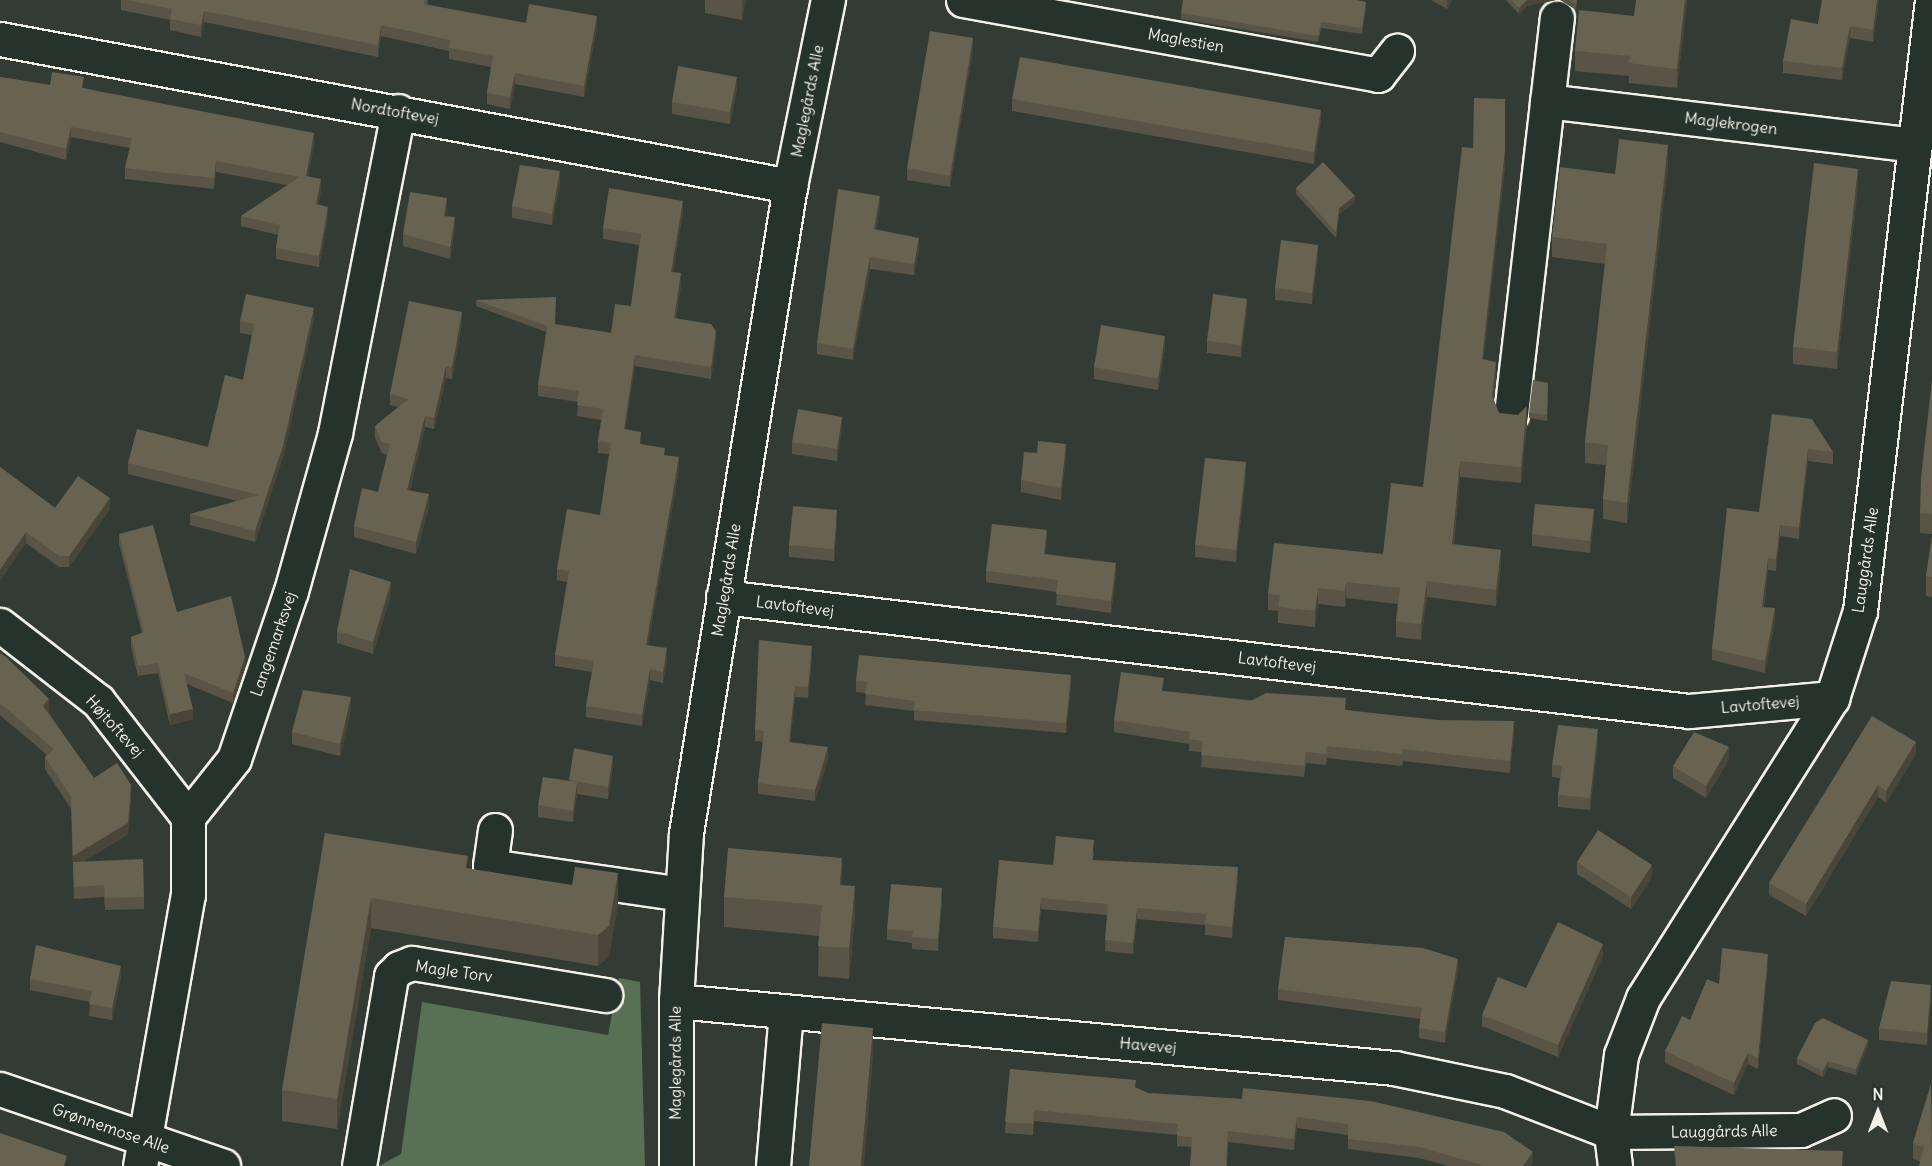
<!DOCTYPE html>
<meta charset="utf-8">
<style>
body{margin:0}
#map{position:relative;width:1932px;height:1166px;overflow:hidden;background:#333c34;font-family:Delius,sans-serif}
div>[style]{position:absolute}
.green>*{inset:0;background:#587054}
.roads{filter:drop-shadow(2px 0 #f4f1e8) drop-shadow(-2px 0 #f4f1e8) drop-shadow(0 2px #f4f1e8) drop-shadow(0 -2px #f4f1e8)}
.minor>*{height:33px;margin:-16.5px;padding:0 16.5px;transform-origin:16.5px;border-radius:16.5px;background:#26332d}
.wall>*{inset:0;background:#595446}
.shaded-wall>*{inset:0;background:#494539}
.building>*{inset:0;background:#686251}
span{translate:-50% -50%;white-space:nowrap;text-align:center;line-height:1.15;-webkit-text-stroke:6px #26332d;paint-order:stroke}
.street-label{font-size:16px;color:#f4f1e8}
.north{position:absolute;left:1848px;top:1082px;width:60px;height:60px;-webkit-text-stroke:4px #26332d;paint-order:stroke;rotate:0deg;font-size:16px;font-weight:700;line-height:24px;text-align:center;color:#f4f1e8}
.north::after{content:'';display:block;margin:auto;width:21px;height:27px;background:#f4f1e8;clip-path:polygon(50% 0,100% 100%,50% 72%,0 100%)}
</style>
<div id="map">
<div class="green">
<div style="clip-path:polygon(619px 978px,640px 982px,645px 1166px,379px 1166px,401px 1154px,422px 1002px,608px 1035px)"></div>
</div>
<div class="roads">
<div class="minor">
<div style="left:963px;top:0;width:422px;rotate:10.2deg"></div>
<div style="left:1378px;top:75px;width:31px;rotate:-52deg"></div>
<div style="left:0;top:39px;width:804px;rotate:10.54deg"></div>
<div style="left:1547px;top:101px;width:370px;rotate:6.8deg"></div>
<div style="left:1511px;top:414px;width:399px;rotate:-83.4deg"></div>
<div style="left:723px;top:597px;width:973px;rotate:6.73deg"></div>
<div style="left:1689px;top:711px;width:144px;rotate:-5.2deg"></div>
<div style="left:0;top:625px;width:124px;rotate:37.8deg"></div>
<div style="left:98px;top:701px;width:147px;rotate:52.2deg"></div>
<div style="left:495px;top:830px;width:36px;rotate:98deg"></div>
<div style="left:490px;top:866px;width:194px;rotate:8.3deg"></div>
<div style="left:676px;top:1001px;width:721px;rotate:5.33deg"></div>
<div style="left:1394px;top:1068px;width:113px;rotate:11.7deg"></div>
<div style="left:1505px;top:1091px;width:114px;rotate:21.1deg"></div>
<div style="left:1611px;top:1132px;width:190px;rotate:-0.6deg"></div>
<div style="left:1801px;top:1130px;width:36px;rotate:-24deg"></div>
<div style="left:0;top:1089px;width:236px;rotate:19deg"></div>
<div style="left:140px;top:1166px;width:275px;rotate:-80deg"></div>
<div style="left:188px;top:895px;width:78px;rotate:-90deg"></div>
<div style="left:188px;top:817px;width:74px;rotate:-51.6deg"></div>
<div style="left:234px;top:759px;width:177px;rotate:-71.3deg"></div>
<div style="left:291px;top:591px;width:164px;rotate:-74.4deg"></div>
<div style="left:335px;top:433px;width:328px;rotate:-78.9deg"></div>
<div style="left:359px;top:1166px;width:193px;rotate:-80.4deg"></div>
<div style="left:391px;top:976px;width:11px;rotate:-45deg"></div>
<div style="left:399px;top:968px;width:14px;rotate:-21deg"></div>
<div style="left:412px;top:963px;width:196px;rotate:9.4deg"></div>
<div style="left:676px;top:1166px;width:165px;rotate:-90deg"></div>
<div style="left:676px;top:1001px;width:168px;rotate:-86.6deg"></div>
<div style="left:686px;top:833px;width:655px;rotate:-80.87deg"></div>
<div style="left:790px;top:186px;width:190px;rotate:-78.5deg"></div>
<div style="left:773px;top:1166px;width:155px;rotate:-85.2deg"></div>
<div style="left:1615px;top:1166px;width:34px;rotate:-97deg"></div>
<div style="left:1611px;top:1132px;width:78px;rotate:-82.6deg"></div>
<div style="left:1621px;top:1055px;width:61px;rotate:-68.9deg"></div>
<div style="left:1643px;top:998px;width:355px;rotate:-57.8deg"></div>
<div style="left:1832px;top:698px;width:91px;rotate:-72.2deg"></div>
<div style="left:1860px;top:611px;width:615px;rotate:-83.28deg"></div>
</div>
</div>
<div class="wall">
<div style="clip-path:polygon(121px 0,428px 0,427px 5px,526px 23px,597px 27px,584px 97px,515px 84px,510px 109px,487px 104px,487px 93px,491px 67px,449px 59px,449px 51px,381px 36px,378px 57px,204px 22px,201px 37px,170px 30px,170px 20px,121px 10px)"></div>
<div style="clip-path:polygon(705px 0,746px 0,742px 20px,705px 13px)"></div>
<div style="clip-path:polygon(1431px 0,1452px 0,1447px 9px)"></div>
<div style="clip-path:polygon(1506px 0,1556px 0,1527px 6px,1519px 14px)"></div>
<div style="clip-path:polygon(1560px 0,1577px 0,1576px 10px)"></div>
<div style="clip-path:polygon(1687px 0,1677px 88px,1629px 83px,1629px 76px,1575px 71px,1575px 51px,1634px 16px)"></div>
<div style="clip-path:polygon(1822px 0,1879px 0,1873px 42px,1850px 38px,1842px 80px,1783px 73px,1783px 61px,1818px 24px)"></div>
<div style="clip-path:polygon(1366px 8px,1362px 34px,1321px 28px,1318px 42px,1181px 19px,1181px 13px)"></div>
<div style="clip-path:polygon(973px 50px,950px 187px,907px 180px,907px 168px)"></div>
<div style="clip-path:polygon(0 77px,50px 85px,84px 88px,314px 144px,308px 177px,321px 190px,318px 205px,328px 217px,319px 267px,276px 259px,276px 248px,278px 235px,241px 226px,241px 216px,287px 185px,216px 172px,214px 189px,125px 179px,125px 168px,130px 148px,71px 137px,66px 160px,0 142px)"></div>
<div style="clip-path:polygon(737px 89px,730px 124px,672px 114px,672px 102px)"></div>
<div style="clip-path:polygon(1012px 99px,1321px 121px,1314px 164px,1012px 111px)"></div>
<div style="clip-path:polygon(1668px 165px,1627px 523px,1603px 519px,1603px 499px,1606px 465px,1585px 463px,1585px 442px,1605px 264px,1552px 257px,1552px 237px,1615px 174px)"></div>
<div style="clip-path:polygon(1505px 167px,1483px 360px,1496px 378px,1494px 400px,1499px 413px,1527px 423px,1521px 483px,1460px 477px,1454px 544px,1501px 566px,1496px 606px,1427px 597px,1421px 640px,1396px 637px,1396px 621px,1398px 604px,1346px 598px,1345px 607px,1318px 604px,1315px 627px,1278px 623px,1278px 611px,1268px 610px,1268px 594px,1383px 554px,1423px 487px)"></div>
<div style="clip-path:polygon(560px 183px,552px 225px,512px 218px,512px 206px)"></div>
<div style="clip-path:polygon(1858px 186px,1837px 369px,1793px 364px,1793px 347px)"></div>
<div style="clip-path:polygon(1296px 188px,1355px 202px,1339px 214px,1336px 238px,1296px 194px)"></div>
<div style="clip-path:polygon(880px 207px,876px 230px,919px 249px,914px 275px,870px 269px,853px 360px,817px 354px,817px 343px)"></div>
<div style="clip-path:polygon(447px 210px,446px 216px,455px 229px,450px 259px,403px 246px,403px 234px)"></div>
<div style="clip-path:polygon(683px 213px,673px 272px,681px 285px,676px 318px,716px 342px,711px 379px,635px 366px,625px 429px,641px 444px,665px 455px,679px 469px,648px 645px,667px 660px,663px 683px,650px 680px,642px 726px,586px 717px,586px 706px,592px 672px,555px 666px,555px 655px,567px 582px,557px 580px,557px 569px,600px 515px,609px 454px,598px 453px,598px 441px,601px 420px,577px 416px,578px 402px,538px 396px,538px 385px,546px 332px,476px 306px,476px 300px,555px 324px,611px 333px,631px 306px,639px 245px,603px 239px,603px 228px)"></div>
<div style="clip-path:polygon(1318px 257px,1312px 304px,1275px 300px,1275px 288px)"></div>
<div style="clip-path:polygon(1247px 310px,1241px 357px,1207px 353px,1207px 341px)"></div>
<div style="clip-path:polygon(314px 319px,283px 457px,255px 542px,190px 525px,190px 514px,237px 501px,128px 474px,128px 463px,208px 447px,243px 380px,252px 335px,240px 333px,240px 321px)"></div>
<div style="clip-path:polygon(462px 323px,452px 379px,446px 378px,434px 429px,425px 427px,410px 490px,429px 506px,416px 554px,354px 537px,354px 526px,378px 492px,387px 455px,382px 453px,375px 438px,375px 426px,398px 407px,390px 405px,390px 394px)"></div>
<div style="clip-path:polygon(1165px 348px,1158px 390px,1094px 379px,1094px 367px)"></div>
<div style="clip-path:polygon(1932px 380px,1932px 534px,1920px 533px,1920px 513px)"></div>
<div style="clip-path:polygon(1548px 383px,1547px 421px,1529px 418px,1529px 413px)"></div>
<div style="clip-path:polygon(1772px 414px,1833px 452px,1833px 464px,1808px 461px,1799px 539px,1780px 536px,1776px 571px,1768px 570px,1764px 607px,1775px 620px,1765px 673px,1712px 660px,1712px 649px,1759px 512px)"></div>
<div style="clip-path:polygon(842px 428px,837px 461px,792px 454px,792px 442px)"></div>
<div style="clip-path:polygon(1066px 456px,1061px 500px,1021px 492px,1021px 480px)"></div>
<div style="clip-path:polygon(0 467px,55px 508px,110px 509px,69px 567px,59px 567px,26px 543px)"></div>
<div style="clip-path:polygon(1246px 474px,1236px 562px,1195px 557px,1195px 545px)"></div>
<div style="clip-path:polygon(1594px 521px,1590px 553px,1532px 546px,1532px 534px)"></div>
<div style="clip-path:polygon(837px 522px,834px 561px,789px 557px,789px 545px)"></div>
<div style="clip-path:polygon(119px 534px,177px 612px,245px 668px,233px 703px,187px 684px,193px 719px,170px 725px,158px 673px,138px 676px,131px 647px,131px 637px,142px 633px,119px 544px)"></div>
<div style="clip-path:polygon(1932px 536px,1932px 597px,1926px 596px,1926px 576px)"></div>
<div style="clip-path:polygon(1047px 542px,1045px 554px,1116px 575px,1111px 613px,1056px 605px,1057px 592px,986px 582px,986px 571px)"></div>
<div style="clip-path:polygon(391px 594px,373px 654px,337px 643px,337px 631px)"></div>
<div style="clip-path:polygon(0 653px,49px 711px,48px 712px,94px 778px,131px 797px,128px 834px,83px 862px,144px 897px,144px 909px,105px 910px,104px 897px,74px 899px,71px 809px,45px 769px,45px 757px,47px 755px,0 715px)"></div>
<div style="clip-path:polygon(812px 658px,808px 698px,795px 697px,790px 742px,828px 758px,815px 801px,758px 794px,758px 783px,763px 742px,755px 741px,755px 730px)"></div>
<div style="clip-path:polygon(856px 681px,1071px 685px,1066px 733px,914px 720px,914px 711px,865px 705px,866px 693px,856px 692px)"></div>
<div style="clip-path:polygon(1164px 691px,1346px 710px,1514px 732px,1510px 773px,1403px 761px,1402px 766px,1327px 758px,1326px 765px,1306px 763px,1304px 777px,1201px 767px,1202px 752px,1189px 751px,1189px 744px,1114px 732px,1114px 720px)"></div>
<div style="clip-path:polygon(351px 709px,340px 756px,292px 744px,292px 732px)"></div>
<div style="clip-path:polygon(1872px 716px,1916px 754px,1886px 803px,1878px 797px,1806px 916px,1769px 895px,1769px 883px)"></div>
<div style="clip-path:polygon(1598px 741px,1590px 810px,1558px 807px,1558px 795px,1560px 778px,1552px 777px,1552px 765px)"></div>
<div style="clip-path:polygon(1729px 759px,1706px 798px,1673px 778px,1673px 766px)"></div>
<div style="clip-path:polygon(613px 767px,608px 799px,577px 794px,573px 822px,538px 817px,538px 805px,569px 781px)"></div>
<div style="clip-path:polygon(325px 833px,468px 869px,618px 904px,609px 956px,598px 966px,371px 928px,337px 1129px,282px 1121px,282px 1090px)"></div>
<div style="clip-path:polygon(1094px 851px,1093px 860px,1238px 879px,1232px 938px,1205px 935px,1205px 925px,1137px 919px,1133px 954px,1105px 951px,1107px 915px,1041px 909px,1038px 942px,993px 938px,993px 927px,1053px 865px)"></div>
<div style="clip-path:polygon(1577px 862px,1652px 877px,1631px 909px,1577px 874px)"></div>
<div style="clip-path:polygon(842px 885px,855px 916px,849px 979px,818px 976px,819px 936px,724px 927px,724px 897px)"></div>
<div style="clip-path:polygon(942px 900px,938px 951px,912px 949px,912px 943px,887px 940px,887px 929px)"></div>
<div style="clip-path:polygon(1603px 956px,1558px 1057px,1482px 1026px,1482px 1015px,1526px 988px)"></div>
<div style="clip-path:polygon(1768px 966px,1758px 1069px,1748px 1064px,1734px 1095px,1665px 1063px,1665px 1051px,1719px 984px)"></div>
<div style="clip-path:polygon(1458px 969px,1445px 1043px,1419px 1038px,1419px 1028px,1421px 1019px,1278px 1000px,1278px 989px)"></div>
<div style="clip-path:polygon(121px 977px,112px 1020px,89px 1016px,90px 1002px,30px 990px,30px 979px)"></div>
<div style="clip-path:polygon(1931px 997px,1927px 1045px,1879px 1040px,1879px 1028px)"></div>
<div style="clip-path:polygon(1868px 1046px,1856px 1075px,1828px 1067px,1823px 1077px,1797px 1064px,1797px 1058px)"></div>
<div style="clip-path:polygon(1010px 1069px,1136px 1088px,1148px 1093px,1242px 1099px,1533px 1162px,1530px 1166px,1448px 1166px,1419px 1158px,1348px 1149px,1348px 1135px,1297px 1128px,1294px 1150px,1228px 1142px,1227px 1166px,1190px 1166px,1192px 1147px,1177px 1146px,1177px 1135px,1034px 1121px,1033px 1135px,1005px 1133px)"></div>
<div style="clip-path:polygon(1931px 1084px,1932px 1166px,1913px 1159px,1913px 1143px)"></div>
</div>
<div class="shaded-wall">
<div style="clip-path:polygon(742px 0,746px 0,742px 20px)"></div>
<div style="clip-path:polygon(1447px 0,1452px 0,1447px 9px)"></div>
<div style="clip-path:polygon(1527px 0,1556px 0,1527px 6px,1519px 14px,1519px 8px)"></div>
<div style="clip-path:polygon(1685px 0,1687px 0,1687px 4px,1677px 88px,1677px 69px)"></div>
<div style="clip-path:polygon(1877px 0,1879px 0,1873px 42px,1873px 30px)"></div>
<div style="clip-path:polygon(1366px 2px,1366px 8px,1362px 34px,1362px 28px)"></div>
<div style="clip-path:polygon(204px 11px,204px 22px,201px 37px,201px 25px)"></div>
<div style="clip-path:polygon(597px 16px,597px 27px,584px 97px,584px 86px)"></div>
<div style="clip-path:polygon(381px 25px,381px 36px,378px 57px,378px 45px)"></div>
<div style="clip-path:polygon(1850px 26px,1850px 38px,1842px 80px,1842px 68px)"></div>
<div style="clip-path:polygon(973px 38px,973px 50px,950px 187px,950px 176px)"></div>
<div style="clip-path:polygon(515px 73px,515px 84px,510px 109px,510px 97px)"></div>
<div style="clip-path:polygon(737px 77px,737px 89px,730px 124px,730px 112px)"></div>
<div style="clip-path:polygon(1321px 110px,1321px 121px,1314px 164px,1314px 152px)"></div>
<div style="clip-path:polygon(71px 127px,71px 137px,66px 160px,66px 149px)"></div>
<div style="clip-path:polygon(314px 133px,314px 144px,306px 187px,306px 176px)"></div>
<div style="clip-path:polygon(1668px 145px,1668px 165px,1627px 523px,1627px 503px)"></div>
<div style="clip-path:polygon(1505px 151px,1505px 167px,1482px 375px,1482px 359px)"></div>
<div style="clip-path:polygon(216px 161px,216px 172px,214px 189px,214px 178px)"></div>
<div style="clip-path:polygon(1858px 169px,1858px 186px,1837px 369px,1837px 352px)"></div>
<div style="clip-path:polygon(560px 171px,560px 183px,552px 225px,552px 214px)"></div>
<div style="clip-path:polygon(321px 179px,321px 190px,316px 215px,316px 204px)"></div>
<div style="clip-path:polygon(880px 196px,880px 207px,874px 240px,874px 229px)"></div>
<div style="clip-path:polygon(1355px 196px,1355px 202px,1339px 214px,1336px 238px,1339px 208px)"></div>
<div style="clip-path:polygon(447px 198px,447px 210px,444px 228px,444px 216px)"></div>
<div style="clip-path:polygon(683px 201px,683px 213px,671px 283px,671px 272px)"></div>
<div style="clip-path:polygon(328px 207px,328px 217px,319px 267px,319px 256px)"></div>
<div style="clip-path:polygon(455px 217px,455px 229px,450px 259px,450px 247px)"></div>
<div style="clip-path:polygon(919px 238px,919px 249px,914px 275px,914px 264px)"></div>
<div style="clip-path:polygon(1318px 245px,1318px 257px,1312px 304px,1312px 293px)"></div>
<div style="clip-path:polygon(870px 257px,870px 269px,853px 360px,853px 349px)"></div>
<div style="clip-path:polygon(681px 273px,681px 285px,674px 329px,674px 318px)"></div>
<div style="clip-path:polygon(1247px 299px,1247px 310px,1241px 357px,1241px 345px)"></div>
<div style="clip-path:polygon(314px 308px,314px 319px,283px 457px,255px 542px,255px 531px)"></div>
<div style="clip-path:polygon(462px 312px,462px 323px,452px 379px,452px 367px)"></div>
<div style="clip-path:polygon(716px 331px,716px 342px,711px 379px,711px 367px)"></div>
<div style="clip-path:polygon(1165px 336px,1165px 348px,1158px 390px,1158px 379px)"></div>
<div style="clip-path:polygon(635px 355px,635px 366px,624px 440px,624px 429px)"></div>
<div style="clip-path:polygon(1496px 362px,1496px 378px,1492px 412px,1492px 396px)"></div>
<div style="clip-path:polygon(446px 366px,446px 378px,434px 429px,434px 418px)"></div>
<div style="clip-path:polygon(1527px 406px,1527px 423px,1521px 483px,1521px 467px)"></div>
<div style="clip-path:polygon(425px 416px,425px 427px,407px 501px,407px 490px)"></div>
<div style="clip-path:polygon(842px 417px,842px 428px,837px 461px,837px 449px)"></div>
<div style="clip-path:polygon(1066px 444px,1066px 456px,1061px 500px,1061px 488px)"></div>
<div style="clip-path:polygon(1808px 449px,1808px 461px,1799px 539px,1799px 527px)"></div>
<div style="clip-path:polygon(679px 457px,679px 469px,646px 656px,646px 645px)"></div>
<div style="clip-path:polygon(1460px 461px,1460px 477px,1452px 560px,1452px 544px)"></div>
<div style="clip-path:polygon(1246px 462px,1246px 474px,1236px 562px,1236px 550px)"></div>
<div style="clip-path:polygon(429px 494px,429px 506px,416px 554px,416px 542px)"></div>
<div style="clip-path:polygon(110px 498px,110px 509px,69px 567px,69px 556px)"></div>
<div style="clip-path:polygon(1594px 509px,1594px 521px,1590px 553px,1590px 541px)"></div>
<div style="clip-path:polygon(837px 510px,837px 522px,834px 561px,834px 549px)"></div>
<div style="clip-path:polygon(1780px 525px,1780px 536px,1776px 571px,1776px 559px)"></div>
<div style="clip-path:polygon(1047px 530px,1047px 542px,1044px 565px,1044px 554px)"></div>
<div style="clip-path:polygon(26px 532px,26px 543px,0 581px,0 570px)"></div>
<div style="clip-path:polygon(1501px 550px,1501px 566px,1496px 606px,1496px 590px)"></div>
<div style="clip-path:polygon(1768px 558px,1768px 570px,1762px 618px,1762px 607px)"></div>
<div style="clip-path:polygon(1116px 563px,1116px 575px,1111px 613px,1111px 601px)"></div>
<div style="clip-path:polygon(1427px 581px,1427px 597px,1421px 640px,1421px 624px)"></div>
<div style="clip-path:polygon(391px 582px,391px 594px,373px 654px,373px 642px)"></div>
<div style="clip-path:polygon(1346px 582px,1346px 598px,1345px 607px,1345px 591px)"></div>
<div style="clip-path:polygon(1318px 588px,1318px 604px,1315px 627px,1315px 611px)"></div>
<div style="clip-path:polygon(1775px 608px,1775px 620px,1765px 673px,1765px 661px)"></div>
<div style="clip-path:polygon(812px 646px,812px 658px,808px 698px,808px 687px)"></div>
<div style="clip-path:polygon(667px 648px,667px 660px,663px 683px,663px 672px)"></div>
<div style="clip-path:polygon(245px 657px,245px 668px,233px 703px,233px 693px)"></div>
<div style="clip-path:polygon(650px 669px,650px 680px,642px 726px,642px 715px)"></div>
<div style="clip-path:polygon(1071px 675px,1071px 685px,1066px 733px,1066px 723px)"></div>
<div style="clip-path:polygon(795px 686px,795px 697px,789px 753px,789px 742px)"></div>
<div style="clip-path:polygon(351px 697px,351px 709px,340px 756px,340px 744px)"></div>
<div style="clip-path:polygon(49px 699px,49px 711px,43px 717px,43px 706px)"></div>
<div style="clip-path:polygon(193px 709px,193px 719px,170px 725px,170px 714px)"></div>
<div style="clip-path:polygon(1514px 721px,1514px 732px,1510px 773px,1510px 761px)"></div>
<div style="clip-path:polygon(1598px 729px,1598px 741px,1590px 810px,1590px 798px)"></div>
<div style="clip-path:polygon(1916px 742px,1916px 754px,1886px 803px,1886px 791px)"></div>
<div style="clip-path:polygon(828px 747px,828px 758px,815px 801px,815px 790px)"></div>
<div style="clip-path:polygon(1729px 747px,1729px 759px,1706px 798px,1706px 786px)"></div>
<div style="clip-path:polygon(613px 756px,613px 767px,608px 799px,608px 787px)"></div>
<div style="clip-path:polygon(577px 782px,577px 794px,573px 822px,573px 811px)"></div>
<div style="clip-path:polygon(131px 785px,128px 834px,73px 868px,73px 856px)"></div>
<div style="clip-path:polygon(1878px 785px,1878px 797px,1806px 916px,1806px 904px)"></div>
<div style="clip-path:polygon(842px 858px,842px 888px,840px 885px)"></div>
<div style="clip-path:polygon(1652px 865px,1652px 877px,1631px 909px,1631px 897px)"></div>
<div style="clip-path:polygon(1238px 867px,1238px 879px,1232px 938px,1232px 927px)"></div>
<div style="clip-path:polygon(618px 873px,618px 904px,609px 956px,598px 966px,598px 935px)"></div>
<div style="clip-path:polygon(855px 886px,855px 916px,849px 979px,849px 948px)"></div>
<div style="clip-path:polygon(942px 888px,942px 900px,938px 951px,938px 939px)"></div>
<div style="clip-path:polygon(371px 898px,371px 928px,337px 1129px,337px 1099px)"></div>
<div style="clip-path:polygon(1041px 898px,1041px 909px,1038px 942px,1038px 931px)"></div>
<div style="clip-path:polygon(1137px 908px,1137px 919px,1133px 954px,1133px 943px)"></div>
<div style="clip-path:polygon(1603px 944px,1603px 956px,1558px 1057px,1558px 1045px)"></div>
<div style="clip-path:polygon(1768px 954px,1768px 966px,1758px 1069px,1758px 1058px)"></div>
<div style="clip-path:polygon(1458px 959px,1458px 969px,1445px 1043px,1445px 1032px)"></div>
<div style="clip-path:polygon(121px 966px,121px 977px,112px 1020px,112px 1008px)"></div>
<div style="clip-path:polygon(1931px 985px,1931px 997px,1927px 1045px,1927px 1033px)"></div>
<div style="clip-path:polygon(873px 1028px,873px 1058px,864px 1166px,861px 1166px)"></div>
<div style="clip-path:polygon(1868px 1040px,1868px 1046px,1856px 1075px,1856px 1069px)"></div>
<div style="clip-path:polygon(1748px 1053px,1748px 1064px,1734px 1095px,1734px 1083px)"></div>
<div style="clip-path:polygon(1828px 1061px,1828px 1067px,1823px 1077px,1823px 1071px)"></div>
<div style="clip-path:polygon(1297px 1117px,1297px 1128px,1294px 1150px,1294px 1139px)"></div>
<div style="clip-path:polygon(1533px 1152px,1533px 1162px,1530px 1166px,1523px 1166px)"></div>
</div>
<div class="building">
<div style="clip-path:polygon(128px 0,425px 0,424px 4px,526px 23px,529px 4px,597px 16px,584px 86px,515px 73px,510px 97px,487px 93px,493px 56px,449px 48px,450px 40px,381px 25px,378px 45px,204px 11px,201px 25px,170px 19px,172px 9px)"></div>
<div style="clip-path:polygon(1183px 0,1356px 0,1366px 2px,1362px 28px,1321px 22px,1318px 36px,1181px 13px)"></div>
<div style="clip-path:polygon(1511px 0,1529px 0,1527px 0,1519px 8px)"></div>
<div style="clip-path:polygon(1570px 0,1577px 0,1576px 4px)"></div>
<div style="clip-path:polygon(1636px 0,1685px 0,1677px 69px,1629px 63px,1630px 56px,1575px 51px,1579px 10px,1634px 16px)"></div>
<div style="clip-path:polygon(1822px 0,1877px 0,1873px 30px,1850px 26px,1842px 68px,1783px 61px,1791px 19px,1818px 24px)"></div>
<div style="clip-path:polygon(930px 31px,973px 38px,950px 176px,907px 168px)"></div>
<div style="clip-path:polygon(1020px 57px,1321px 110px,1314px 152px,1012px 99px)"></div>
<div style="clip-path:polygon(678px 66px,737px 77px,730px 112px,672px 102px)"></div>
<div style="clip-path:polygon(52px 72px,84px 77px,82px 88px,314px 133px,306px 176px,321px 179px,316px 204px,328px 207px,319px 256px,276px 248px,280px 225px,241px 216px,300px 177px,216px 161px,214px 178px,125px 168px,132px 138px,71px 127px,66px 149px,0 132px,0 77px,50px 85px)"></div>
<div style="clip-path:polygon(1474px 98px,1505px 99px,1505px 151px,1482px 359px,1496px 362px,1492px 396px,1499px 413px,1518px 415px,1527px 406px,1521px 467px,1460px 461px,1452px 544px,1501px 550px,1496px 590px,1427px 581px,1421px 624px,1396px 621px,1400px 588px,1346px 582px,1345px 591px,1318px 588px,1315px 611px,1278px 607px,1280px 595px,1268px 594px,1274px 543px,1383px 554px,1391px 483px,1423px 487px,1462px 147px,1473px 148px)"></div>
<div style="clip-path:polygon(1619px 139px,1668px 145px,1627px 503px,1603px 499px,1608px 445px,1585px 442px,1607px 244px,1552px 237px,1560px 167px,1615px 174px)"></div>
<div style="clip-path:polygon(1323px 162px,1355px 196px,1339px 208px,1336px 232px,1296px 188px)"></div>
<div style="clip-path:polygon(1814px 163px,1858px 169px,1837px 352px,1793px 347px)"></div>
<div style="clip-path:polygon(520px 165px,560px 171px,552px 214px,512px 206px)"></div>
<div style="clip-path:polygon(609px 188px,683px 201px,671px 272px,681px 273px,674px 318px,711px 324px,716px 331px,711px 367px,635px 355px,624px 429px,641px 432px,640px 444px,665px 448px,664px 455px,679px 457px,646px 645px,667px 648px,663px 672px,650px 669px,642px 715px,586px 706px,594px 661px,555px 655px,569px 571px,557px 569px,567px 509px,600px 515px,611px 443px,598px 441px,603px 409px,577px 405px,579px 391px,538px 385px,548px 323px,611px 333px,615px 304px,631px 306px,641px 234px,603px 228px)"></div>
<div style="clip-path:polygon(838px 189px,880px 196px,874px 229px,919px 238px,914px 264px,870px 257px,853px 349px,817px 343px)"></div>
<div style="clip-path:polygon(410px 192px,447px 198px,444px 216px,455px 217px,450px 247px,403px 234px)"></div>
<div style="clip-path:polygon(1281px 240px,1318px 245px,1312px 293px,1275px 288px)"></div>
<div style="clip-path:polygon(246px 294px,314px 308px,283px 446px,255px 531px,190px 514px,259px 495px,128px 463px,137px 429px,208px 447px,225px 375px,243px 380px,254px 324px,240px 321px)"></div>
<div style="clip-path:polygon(1213px 294px,1247px 299px,1241px 345px,1207px 341px)"></div>
<div style="clip-path:polygon(556px 297px,555px 324px,548px 323px,547px 326px,476px 300px)"></div>
<div style="clip-path:polygon(409px 301px,462px 312px,452px 367px,446px 366px,434px 418px,425px 416px,407px 490px,429px 494px,416px 542px,354px 526px,362px 488px,378px 492px,390px 444px,382px 442px,375px 426px,409px 399px,390px 394px)"></div>
<div style="clip-path:polygon(1101px 325px,1165px 336px,1158px 379px,1094px 367px)"></div>
<div style="clip-path:polygon(1533px 380px,1548px 383px,1547px 415px,1529px 413px)"></div>
<div style="clip-path:polygon(1932px 380px,1932px 514px,1920px 513px,1921px 478px)"></div>
<div style="clip-path:polygon(798px 409px,842px 417px,837px 449px,792px 442px)"></div>
<div style="clip-path:polygon(1772px 414px,1812px 419px,1833px 452px,1808px 449px,1799px 527px,1780px 525px,1776px 559px,1768px 558px,1762px 607px,1775px 608px,1765px 661px,1712px 649px,1727px 508px,1759px 512px)"></div>
<div style="clip-path:polygon(1038px 441px,1066px 444px,1061px 488px,1021px 480px,1024px 452px,1037px 453px)"></div>
<div style="clip-path:polygon(1205px 458px,1246px 462px,1236px 550px,1195px 545px)"></div>
<div style="clip-path:polygon(0 467px,55px 508px,78px 476px,110px 498px,69px 556px,59px 556px,26px 532px,0 570px)"></div>
<div style="clip-path:polygon(1535px 504px,1594px 509px,1590px 541px,1532px 534px)"></div>
<div style="clip-path:polygon(793px 506px,837px 510px,834px 549px,789px 545px)"></div>
<div style="clip-path:polygon(992px 524px,1047px 530px,1044px 554px,1116px 563px,1111px 601px,1056px 594px,1058px 580px,986px 571px)"></div>
<div style="clip-path:polygon(153px 525px,177px 612px,231px 596px,245px 657px,233px 693px,184px 673px,193px 709px,170px 714px,158px 663px,138px 666px,131px 637px,144px 632px,119px 534px)"></div>
<div style="clip-path:polygon(1932px 536px,1932px 577px,1926px 576px)"></div>
<div style="clip-path:polygon(350px 569px,391px 582px,373px 642px,337px 631px)"></div>
<div style="clip-path:polygon(759px 640px,812px 646px,808px 687px,795px 686px,789px 742px,828px 747px,815px 790px,758px 783px,764px 731px,755px 730px)"></div>
<div style="clip-path:polygon(0 653px,6px 657px,49px 699px,43px 706px,94px 778px,117px 763px,131px 785px,128px 823px,73px 856px,71px 797px,45px 757px,54px 749px,0 703px)"></div>
<div style="clip-path:polygon(859px 655px,1071px 675px,1066px 723px,914px 710px,915px 701px,865px 694px,867px 682px,856px 681px)"></div>
<div style="clip-path:polygon(1121px 672px,1164px 678px,1162px 691px,1251px 701px,1266px 693px,1346px 698px,1345px 710px,1438px 720px,1514px 721px,1510px 761px,1403px 749px,1402px 754px,1327px 746px,1326px 754px,1306px 752px,1304px 766px,1201px 755px,1203px 741px,1189px 739px,1190px 732px,1114px 720px)"></div>
<div style="clip-path:polygon(303px 690px,351px 697px,340px 744px,292px 732px)"></div>
<div style="clip-path:polygon(1872px 716px,1916px 742px,1886px 791px,1878px 785px,1806px 904px,1769px 883px)"></div>
<div style="clip-path:polygon(1558px 725px,1598px 729px,1590px 798px,1558px 795px,1562px 766px,1552px 765px)"></div>
<div style="clip-path:polygon(1694px 732px,1729px 747px,1706px 786px,1673px 766px)"></div>
<div style="clip-path:polygon(574px 748px,613px 756px,608px 787px,569px 780px)"></div>
<div style="clip-path:polygon(543px 777px,577px 782px,573px 811px,538px 805px)"></div>
<div style="clip-path:polygon(1598px 830px,1652px 865px,1631px 897px,1577px 862px)"></div>
<div style="clip-path:polygon(325px 833px,468px 856px,466px 868px,572px 885px,575px 867px,618px 873px,609px 926px,598px 935px,371px 898px,337px 1099px,282px 1090px)"></div>
<div style="clip-path:polygon(1056px 836px,1094px 840px,1092px 860px,1238px 867px,1232px 927px,1205px 924px,1206px 914px,1137px 908px,1133px 943px,1105px 940px,1108px 904px,1041px 898px,1038px 931px,993px 927px,999px 860px,1053px 865px)"></div>
<div style="clip-path:polygon(728px 848px,842px 858px,840px 885px,855px 886px,849px 948px,818px 946px,822px 905px,724px 897px)"></div>
<div style="clip-path:polygon(143px 859px,144px 897px,105px 898px,104px 885px,74px 887px,73px 862px)"></div>
<div style="clip-path:polygon(891px 884px,942px 888px,938px 939px,912px 937px,913px 931px,887px 929px)"></div>
<div style="clip-path:polygon(1558px 922px,1603px 944px,1558px 1045px,1482px 1015px,1498px 977px,1526px 988px)"></div>
<div style="clip-path:polygon(1285px 937px,1423px 948px,1458px 959px,1445px 1032px,1419px 1028px,1422px 1008px,1278px 989px)"></div>
<div style="clip-path:polygon(36px 945px,121px 966px,112px 1008px,89px 1004px,92px 991px,30px 979px)"></div>
<div style="clip-path:polygon(1722px 948px,1768px 954px,1758px 1058px,1748px 1053px,1734px 1083px,1665px 1051px,1682px 1016px,1690px 1020px,1707px 979px,1719px 984px)"></div>
<div style="clip-path:polygon(1891px 981px,1931px 985px,1927px 1033px,1879px 1028px)"></div>
<div style="clip-path:polygon(1823px 1018px,1868px 1040px,1856px 1069px,1828px 1061px,1823px 1071px,1797px 1058px,1815px 1023px)"></div>
<div style="clip-path:polygon(822px 1023px,873px 1028px,861px 1166px,809px 1166px)"></div>
<div style="clip-path:polygon(1010px 1069px,1136px 1080px,1135px 1087px,1148px 1093px,1242px 1099px,1243px 1088px,1371px 1101px,1504px 1132px,1533px 1152px,1523px 1166px,1483px 1166px,1479px 1164px,1419px 1147px,1348px 1139px,1348px 1124px,1297px 1117px,1294px 1139px,1228px 1131px,1226px 1166px,1190px 1166px,1192px 1137px,1177px 1136px,1178px 1124px,1034px 1110px,1033px 1124px,1005px 1122px)"></div>
<div style="clip-path:polygon(1931px 1084px,1932px 1166px,1919px 1166px,1924px 1147px,1913px 1143px)"></div>
<div style="clip-path:polygon(0 1133px,67px 1156px,64px 1166px,0 1166px)"></div>
<div style="clip-path:polygon(1674px 1146px,1843px 1151px,1842px 1166px,1676px 1166px)"></div>
</div>
<div class="street-label">
<span style="left:1186px;top:40px;rotate:10deg">Maglestien</span>
<span style="left:807px;top:101px;rotate:-79deg">Maglegårds Alle</span>
<span style="left:395px;top:111px;rotate:10deg">Nordtoftevej</span>
<span style="left:1731px;top:123px;rotate:7deg">Maglekrogen</span>
<span style="left:1865px;top:560px;rotate:-82deg">Lauggårds Alle</span>
<span style="left:726px;top:580px;rotate:-81deg">Maglegårds Alle</span>
<span style="left:795px;top:606px;rotate:7deg">Lavtoftevej</span>
<span style="left:273px;top:644px;rotate:-71deg">Langemarksvej</span>
<span style="left:1277px;top:662px;rotate:7deg">Lavtoftevej</span>
<span style="left:1760px;top:704px;rotate:-5deg">Lavtoftevej</span>
<span style="left:115px;top:726px;rotate:48deg">Højtoftevej</span>
<span style="left:454px;top:971px;rotate:8deg">Magle Torv</span>
<span style="left:1148px;top:1045px;rotate:5deg">Havevej</span>
<span style="left:675px;top:1063px;rotate:-90deg">Maglegårds Alle</span>
<span style="left:111px;top:1128px;rotate:19deg">Grønnemose Alle</span>
<span style="left:1724px;top:1131px;rotate:-1deg">Lauggårds Alle</span>
</div>
<div class="north">N</div>
</div>
